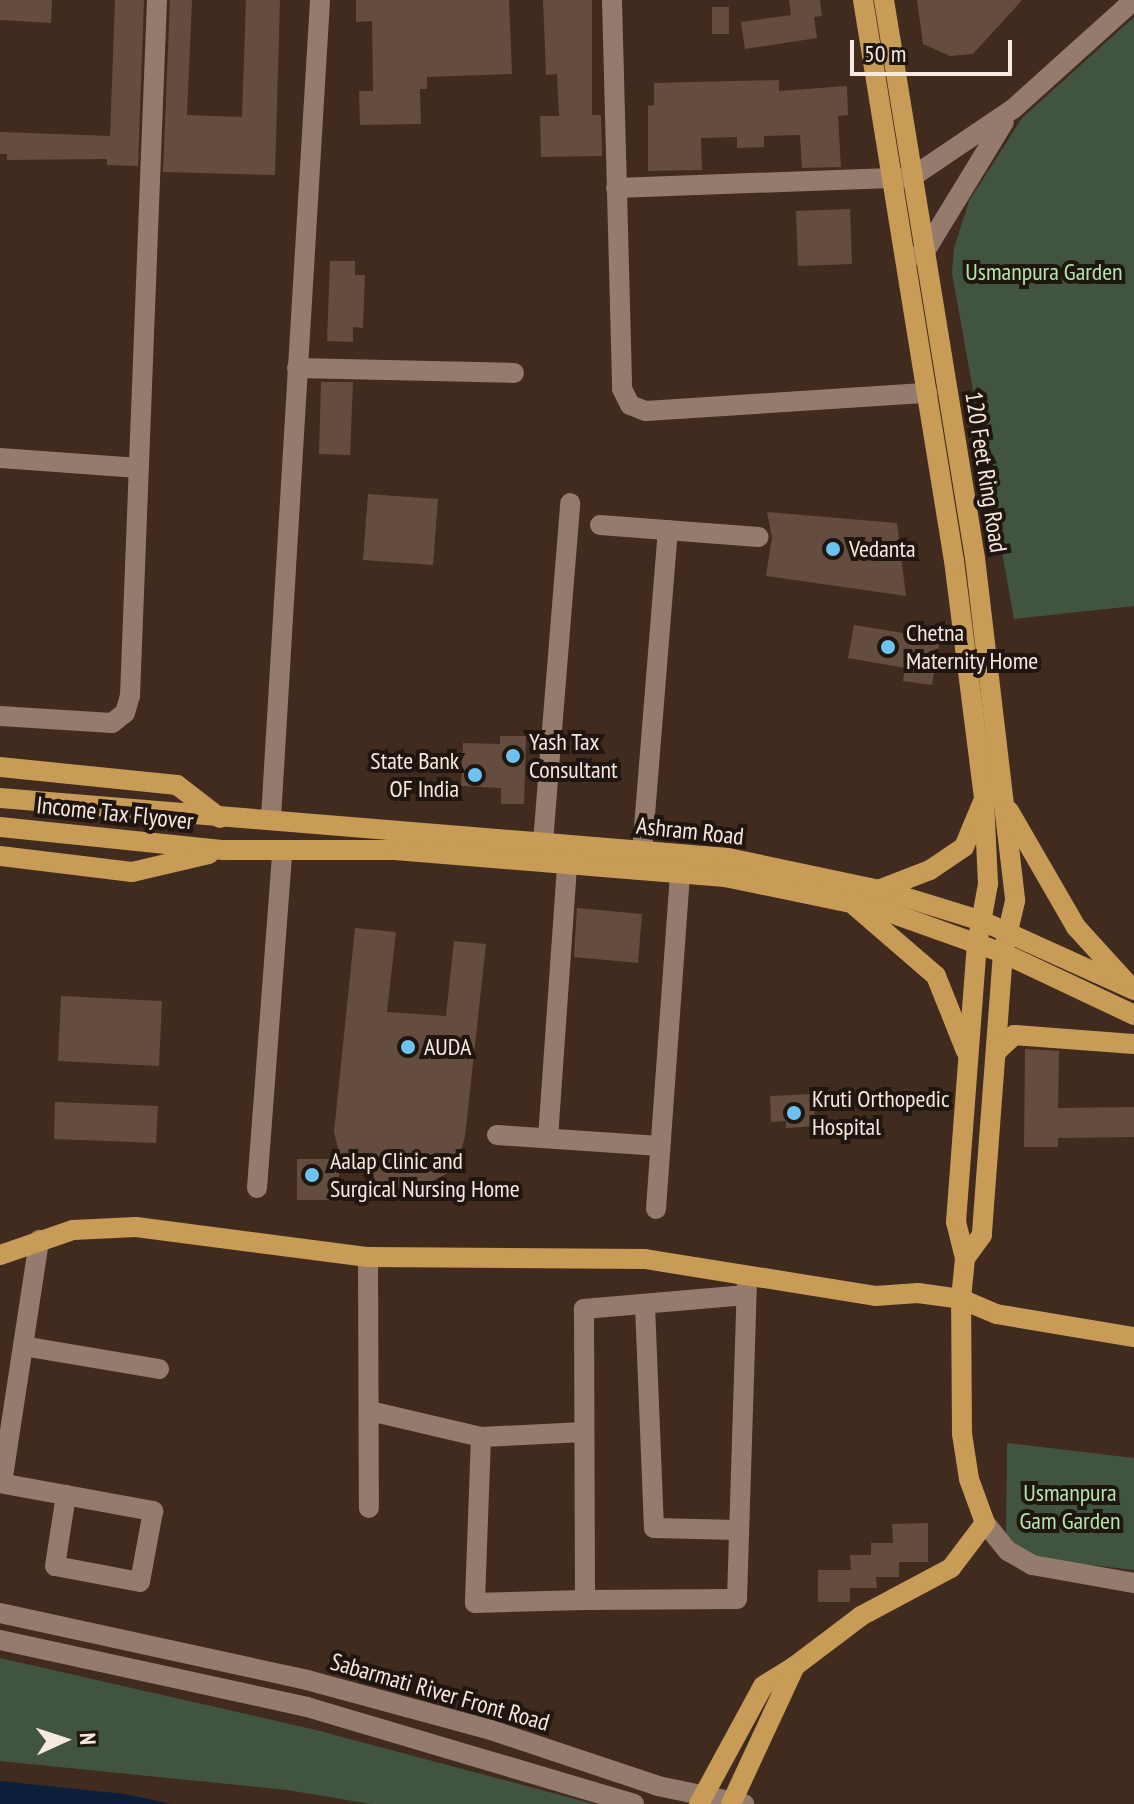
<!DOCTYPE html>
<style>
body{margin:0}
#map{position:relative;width:1134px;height:1804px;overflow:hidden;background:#412b1e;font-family:"PT Sans Narrow",sans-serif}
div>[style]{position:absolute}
.green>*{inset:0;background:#41543f}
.water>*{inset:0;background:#0b1f3b}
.building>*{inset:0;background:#644d3f}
.minor>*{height:20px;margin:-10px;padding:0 10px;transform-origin:10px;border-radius:10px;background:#957b6c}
.major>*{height:20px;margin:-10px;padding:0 10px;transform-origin:10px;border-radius:10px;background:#c89b57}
.dots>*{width:22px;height:22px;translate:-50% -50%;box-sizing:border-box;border:4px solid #201610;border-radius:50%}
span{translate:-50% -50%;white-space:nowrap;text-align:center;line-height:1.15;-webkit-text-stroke:8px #201610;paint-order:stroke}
.park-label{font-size:24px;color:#b3e5af}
.street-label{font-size:24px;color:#f7e8e0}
.poi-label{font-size:24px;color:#f7e8e0}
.left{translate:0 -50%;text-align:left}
.right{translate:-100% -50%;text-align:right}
.north{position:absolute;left:24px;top:1700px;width:80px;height:80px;-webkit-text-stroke:6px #201610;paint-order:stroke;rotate:87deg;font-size:22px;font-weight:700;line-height:32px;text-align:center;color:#f7e8e0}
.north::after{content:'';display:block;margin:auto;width:28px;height:36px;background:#f7e8e0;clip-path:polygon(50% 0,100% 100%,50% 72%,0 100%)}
.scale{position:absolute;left:850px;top:40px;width:162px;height:36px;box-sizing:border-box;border:4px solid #f7e8e0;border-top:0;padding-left:10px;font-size:24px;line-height:28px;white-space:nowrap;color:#f7e8e0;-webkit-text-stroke:6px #201610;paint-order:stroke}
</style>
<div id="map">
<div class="green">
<div style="clip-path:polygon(1134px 17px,1134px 606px,1014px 619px,952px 273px,954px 248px,969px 201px,1022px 118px)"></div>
<div style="clip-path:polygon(1007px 1443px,1134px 1458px,1134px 1570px,1032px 1558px,1006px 1537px)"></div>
<div style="clip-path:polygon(0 1658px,316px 1730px,594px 1804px,371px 1804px,287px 1790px,0 1761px)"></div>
</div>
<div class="water">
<div style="clip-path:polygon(0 1781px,125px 1794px,172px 1804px,0 1804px)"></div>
</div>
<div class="building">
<div style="clip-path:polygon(0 0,52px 0,51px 23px,0 20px)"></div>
<div style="clip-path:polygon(115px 0,144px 0,138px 166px,107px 165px,107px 159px,7px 160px,7px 154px,0 154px,0 132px,110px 136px)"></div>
<div style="clip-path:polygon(170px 0,192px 0,187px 115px,242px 117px,246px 0,280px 0,275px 175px,163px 172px)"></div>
<div style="clip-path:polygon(356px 0,509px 0,512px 74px,427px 77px,427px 89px,420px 89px,421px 124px,360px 125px,359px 91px,373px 91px,372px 21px,356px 22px)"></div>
<div style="clip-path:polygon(543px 0,592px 0,592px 115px,601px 115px,602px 156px,541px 157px,540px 116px,559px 116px,557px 74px,546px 75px)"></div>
<div style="clip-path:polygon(789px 0,820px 0,822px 16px,814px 17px,817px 38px,745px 49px,741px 22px,791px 15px)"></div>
<div style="clip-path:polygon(917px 0,1022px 0,973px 54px,950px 56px,923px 44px)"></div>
<div style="clip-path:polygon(712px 7px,729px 7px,729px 34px,712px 34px)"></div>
<div style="clip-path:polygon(779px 80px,779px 91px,847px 86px,848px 115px,838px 116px,841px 167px,802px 168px,800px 135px,764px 136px,764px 147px,737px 148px,737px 137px,701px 138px,702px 170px,648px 171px,648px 106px,654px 105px,654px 83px)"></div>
<div style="clip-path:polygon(850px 209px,852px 264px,798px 266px,796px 211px)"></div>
<div style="clip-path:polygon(330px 261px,355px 261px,355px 275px,365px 275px,363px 328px,353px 327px,353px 342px,327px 341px)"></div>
<div style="clip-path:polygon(321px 382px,353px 382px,350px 455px,319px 454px)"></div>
<div style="clip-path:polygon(368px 494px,438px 499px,433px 565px,363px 560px)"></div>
<div style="clip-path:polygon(767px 512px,897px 523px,906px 596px,766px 576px,772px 537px)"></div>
<div style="clip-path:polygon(854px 625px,940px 639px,932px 685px,903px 681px,905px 668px,848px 658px)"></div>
<div style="clip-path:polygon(500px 736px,526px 736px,524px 804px,501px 804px,501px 788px,461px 786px,463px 743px,500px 744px)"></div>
<div style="clip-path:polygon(577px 908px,642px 914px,638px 963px,574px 957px)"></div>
<div style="clip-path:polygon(355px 928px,396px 932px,387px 1012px,446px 1016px,454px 941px,486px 944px,465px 1137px,455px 1169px,429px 1183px,401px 1189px,373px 1180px,341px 1159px,334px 1132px)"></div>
<div style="clip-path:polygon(61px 996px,162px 1001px,159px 1066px,58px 1061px)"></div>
<div style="clip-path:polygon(1025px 1049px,1059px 1051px,1058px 1108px,1134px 1107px,1134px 1137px,1058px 1138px,1058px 1147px,1024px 1147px)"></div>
<div style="clip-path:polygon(813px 1094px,815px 1126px,786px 1128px,786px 1121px,771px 1122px,770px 1096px)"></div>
<div style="clip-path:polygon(55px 1102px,158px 1106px,156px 1143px,54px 1139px)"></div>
<div style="clip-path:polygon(297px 1159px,339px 1159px,339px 1200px,297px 1200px)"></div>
<div style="clip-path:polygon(928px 1523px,928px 1562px,899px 1562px,899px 1577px,876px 1577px,877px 1588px,850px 1588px,850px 1602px,818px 1602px,818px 1570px,851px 1570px,850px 1555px,871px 1555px,871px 1543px,893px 1543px,892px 1524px)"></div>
</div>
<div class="minor">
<div style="left:612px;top:0;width:389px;rotate:88.5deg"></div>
<div style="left:622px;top:389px;width:18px;rotate:63deg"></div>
<div style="left:630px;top:405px;width:17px;rotate:21deg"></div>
<div style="left:646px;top:411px;width:282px;rotate:-3.7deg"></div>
<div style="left:616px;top:188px;width:296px;rotate:-2.1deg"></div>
<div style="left:912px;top:177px;width:122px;rotate:-34deg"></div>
<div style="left:1013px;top:109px;width:163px;rotate:-42deg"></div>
<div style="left:918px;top:255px;width:6px;rotate:-18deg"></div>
<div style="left:924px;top:253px;width:153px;rotate:-58.6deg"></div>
<div style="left:297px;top:368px;width:217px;rotate:1.3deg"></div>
<div style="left:0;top:458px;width:139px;rotate:4.1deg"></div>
<div style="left:600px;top:525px;width:159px;rotate:4.3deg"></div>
<div style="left:0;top:716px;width:112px;rotate:3.6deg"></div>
<div style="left:112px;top:723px;width:16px;rotate:-38deg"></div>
<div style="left:125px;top:713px;width:18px;rotate:-74deg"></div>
<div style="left:130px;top:696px;width:697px;rotate:-87.78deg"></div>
<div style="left:271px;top:818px;width:819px;rotate:-86.57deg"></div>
<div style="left:543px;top:842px;width:340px;rotate:-85.4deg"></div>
<div style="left:642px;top:852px;width:323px;rotate:-85.4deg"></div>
<div style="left:497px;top:1135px;width:163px;rotate:3.9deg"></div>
<div style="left:548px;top:1138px;width:275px;rotate:-86deg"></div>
<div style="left:257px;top:1188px;width:335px;rotate:-85.7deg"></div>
<div style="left:656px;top:1209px;width:336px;rotate:-85.9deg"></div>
<div style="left:368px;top:1257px;width:251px;rotate:89.8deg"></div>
<div style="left:746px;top:1295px;width:163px;rotate:175.1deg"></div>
<div style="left:584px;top:1309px;width:291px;rotate:89.8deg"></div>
<div style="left:585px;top:1600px;width:152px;rotate:-0.4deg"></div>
<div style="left:737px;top:1599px;width:323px;rotate:-88.2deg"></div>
<div style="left:645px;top:1305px;width:223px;rotate:87.7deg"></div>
<div style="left:654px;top:1528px;width:84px;rotate:1.4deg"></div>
<div style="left:23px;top:1346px;width:138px;rotate:9.6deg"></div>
<div style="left:370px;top:1411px;width:114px;rotate:13.2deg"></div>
<div style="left:584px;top:1432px;width:103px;rotate:177.2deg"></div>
<div style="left:481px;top:1437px;width:166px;rotate:92.1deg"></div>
<div style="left:475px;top:1603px;width:110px;rotate:-1.6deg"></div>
<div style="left:0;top:1483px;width:156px;rotate:10.4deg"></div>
<div style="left:153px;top:1511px;width:72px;rotate:100.4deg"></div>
<div style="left:140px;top:1582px;width:86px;rotate:-169.3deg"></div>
<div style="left:55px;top:1566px;width:72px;rotate:-81.2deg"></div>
<div style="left:2px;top:1483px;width:246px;rotate:-81.3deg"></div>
<div style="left:985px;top:1523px;width:36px;rotate:51deg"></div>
<div style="left:1008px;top:1551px;width:28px;rotate:30deg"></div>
<div style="left:1032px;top:1565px;width:104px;rotate:10deg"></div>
<div style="left:0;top:1613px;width:314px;rotate:12.3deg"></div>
<div style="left:307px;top:1680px;width:191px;rotate:15.2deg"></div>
<div style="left:491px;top:1730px;width:176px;rotate:18.5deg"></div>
<div style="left:658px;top:1786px;width:88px;rotate:11.8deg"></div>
<div style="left:0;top:1640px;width:314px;rotate:12.3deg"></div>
<div style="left:307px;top:1707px;width:341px;rotate:16.5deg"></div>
</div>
<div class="major">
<div style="left:884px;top:0;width:565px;rotate:80.74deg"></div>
<div style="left:975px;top:558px;width:345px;rotate:83.3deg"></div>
<div style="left:1015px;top:901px;width:53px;rotate:103deg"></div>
<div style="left:1003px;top:953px;width:283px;rotate:94.3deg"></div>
<div style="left:982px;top:1235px;width:29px;rotate:126deg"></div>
<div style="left:0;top:767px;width:178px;rotate:5.8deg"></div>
<div style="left:177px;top:785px;width:54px;rotate:37.5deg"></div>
<div style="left:0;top:798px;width:730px;rotate:4.71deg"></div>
<div style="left:728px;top:858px;width:160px;rotate:11.9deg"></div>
<div style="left:885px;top:891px;width:102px;rotate:17.2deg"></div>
<div style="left:982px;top:921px;width:167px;rotate:24.4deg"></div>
<div style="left:1009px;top:811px;width:134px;rotate:60deg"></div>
<div style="left:1076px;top:927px;width:74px;rotate:47.7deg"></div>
<div style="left:0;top:827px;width:225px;rotate:5.9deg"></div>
<div style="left:224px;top:850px;width:171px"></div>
<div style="left:395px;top:850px;width:331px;rotate:4.7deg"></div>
<div style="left:725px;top:877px;width:158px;rotate:11.7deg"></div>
<div style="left:880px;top:909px;width:131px;rotate:19.7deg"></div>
<div style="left:1003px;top:953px;width:145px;rotate:25.3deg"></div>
<div style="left:0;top:856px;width:133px;rotate:6.9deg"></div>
<div style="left:132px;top:872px;width:79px;rotate:-13.2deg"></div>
<div style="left:878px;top:890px;width:56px;rotate:-21deg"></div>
<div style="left:930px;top:870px;width:41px;rotate:-34.1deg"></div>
<div style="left:964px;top:847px;width:47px;rotate:-67.3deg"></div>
<div style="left:855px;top:906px;width:107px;rotate:40.8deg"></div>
<div style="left:936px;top:976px;width:81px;rotate:68.2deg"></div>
<div style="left:996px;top:1052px;width:25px;rotate:-43deg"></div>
<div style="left:1014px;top:1035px;width:120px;rotate:4.3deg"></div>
<div style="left:0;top:1255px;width:77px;rotate:-18.9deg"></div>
<div style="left:73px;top:1230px;width:63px;rotate:-2.7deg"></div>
<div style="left:136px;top:1227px;width:234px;rotate:7.4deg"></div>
<div style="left:368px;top:1257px;width:277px;rotate:0.4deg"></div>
<div style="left:645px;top:1259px;width:233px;rotate:9.1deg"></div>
<div style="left:875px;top:1296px;width:43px;rotate:-4deg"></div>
<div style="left:918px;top:1293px;width:43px;rotate:7.9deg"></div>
<div style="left:961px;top:1299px;width:41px;rotate:-84.4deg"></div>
<div style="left:965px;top:1258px;width:37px;rotate:-104deg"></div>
<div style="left:956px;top:1222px;width:279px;rotate:-85.7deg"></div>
<div style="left:977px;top:944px;width:61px;rotate:-79.6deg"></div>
<div style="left:988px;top:884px;width:86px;rotate:-92.7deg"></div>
<div style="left:984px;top:798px;width:239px;rotate:-97.2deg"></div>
<div style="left:954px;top:561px;width:568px;rotate:-99.21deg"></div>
<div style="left:961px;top:1299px;width:38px;rotate:23deg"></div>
<div style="left:996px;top:1314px;width:140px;rotate:9.5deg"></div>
<div style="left:795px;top:1666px;width:83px;rotate:-37.1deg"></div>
<div style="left:861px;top:1616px;width:102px;rotate:-28.1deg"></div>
<div style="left:951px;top:1568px;width:56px;rotate:-52.9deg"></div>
<div style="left:985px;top:1523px;width:47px;rotate:-110deg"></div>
<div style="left:969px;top:1479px;width:46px;rotate:-98.8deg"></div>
<div style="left:962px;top:1434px;width:135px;rotate:-90.4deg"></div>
<div style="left:699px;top:1804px;width:134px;rotate:-61.5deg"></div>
<div style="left:763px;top:1686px;width:38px;rotate:-32deg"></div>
<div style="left:795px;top:1666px;width:152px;rotate:114.9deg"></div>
</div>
<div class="dots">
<div style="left:833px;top:549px;background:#6cc3f2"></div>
<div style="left:888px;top:647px;background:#6cc3f2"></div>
<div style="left:513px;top:756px;background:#6cc3f2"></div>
<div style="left:475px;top:775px;background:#6cc3f2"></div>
<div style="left:408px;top:1047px;background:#6cc3f2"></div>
<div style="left:794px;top:1113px;background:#6cc3f2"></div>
<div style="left:312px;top:1175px;background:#6cc3f2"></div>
</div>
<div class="park-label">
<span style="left:1044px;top:272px">Usmanpura Garden</span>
<span style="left:1070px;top:1507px">Usmanpura<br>Gam Garden</span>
</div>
<div class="street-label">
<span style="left:986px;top:472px;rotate:81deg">120 Feet Ring Road</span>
<span style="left:115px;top:813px;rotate:6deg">Income Tax Flyover</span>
<span style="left:690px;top:831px;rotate:6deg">Ashram Road</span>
<span style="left:440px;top:1692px;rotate:16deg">Sabarmati River Front Road</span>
</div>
<div class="poi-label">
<span class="left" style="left:849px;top:549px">Vedanta</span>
<span class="left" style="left:906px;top:647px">Chetna<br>Maternity Home</span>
<span class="left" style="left:529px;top:756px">Yash Tax<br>Consultant</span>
<span class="right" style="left:459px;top:775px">State Bank<br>OF India</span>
<span class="left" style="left:424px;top:1047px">AUDA</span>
<span class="left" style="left:812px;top:1113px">Kruti Orthopedic<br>Hospital</span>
<span class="left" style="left:330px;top:1175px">Aalap Clinic and<br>Surgical Nursing Home</span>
</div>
<div class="north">N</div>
<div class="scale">50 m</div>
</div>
